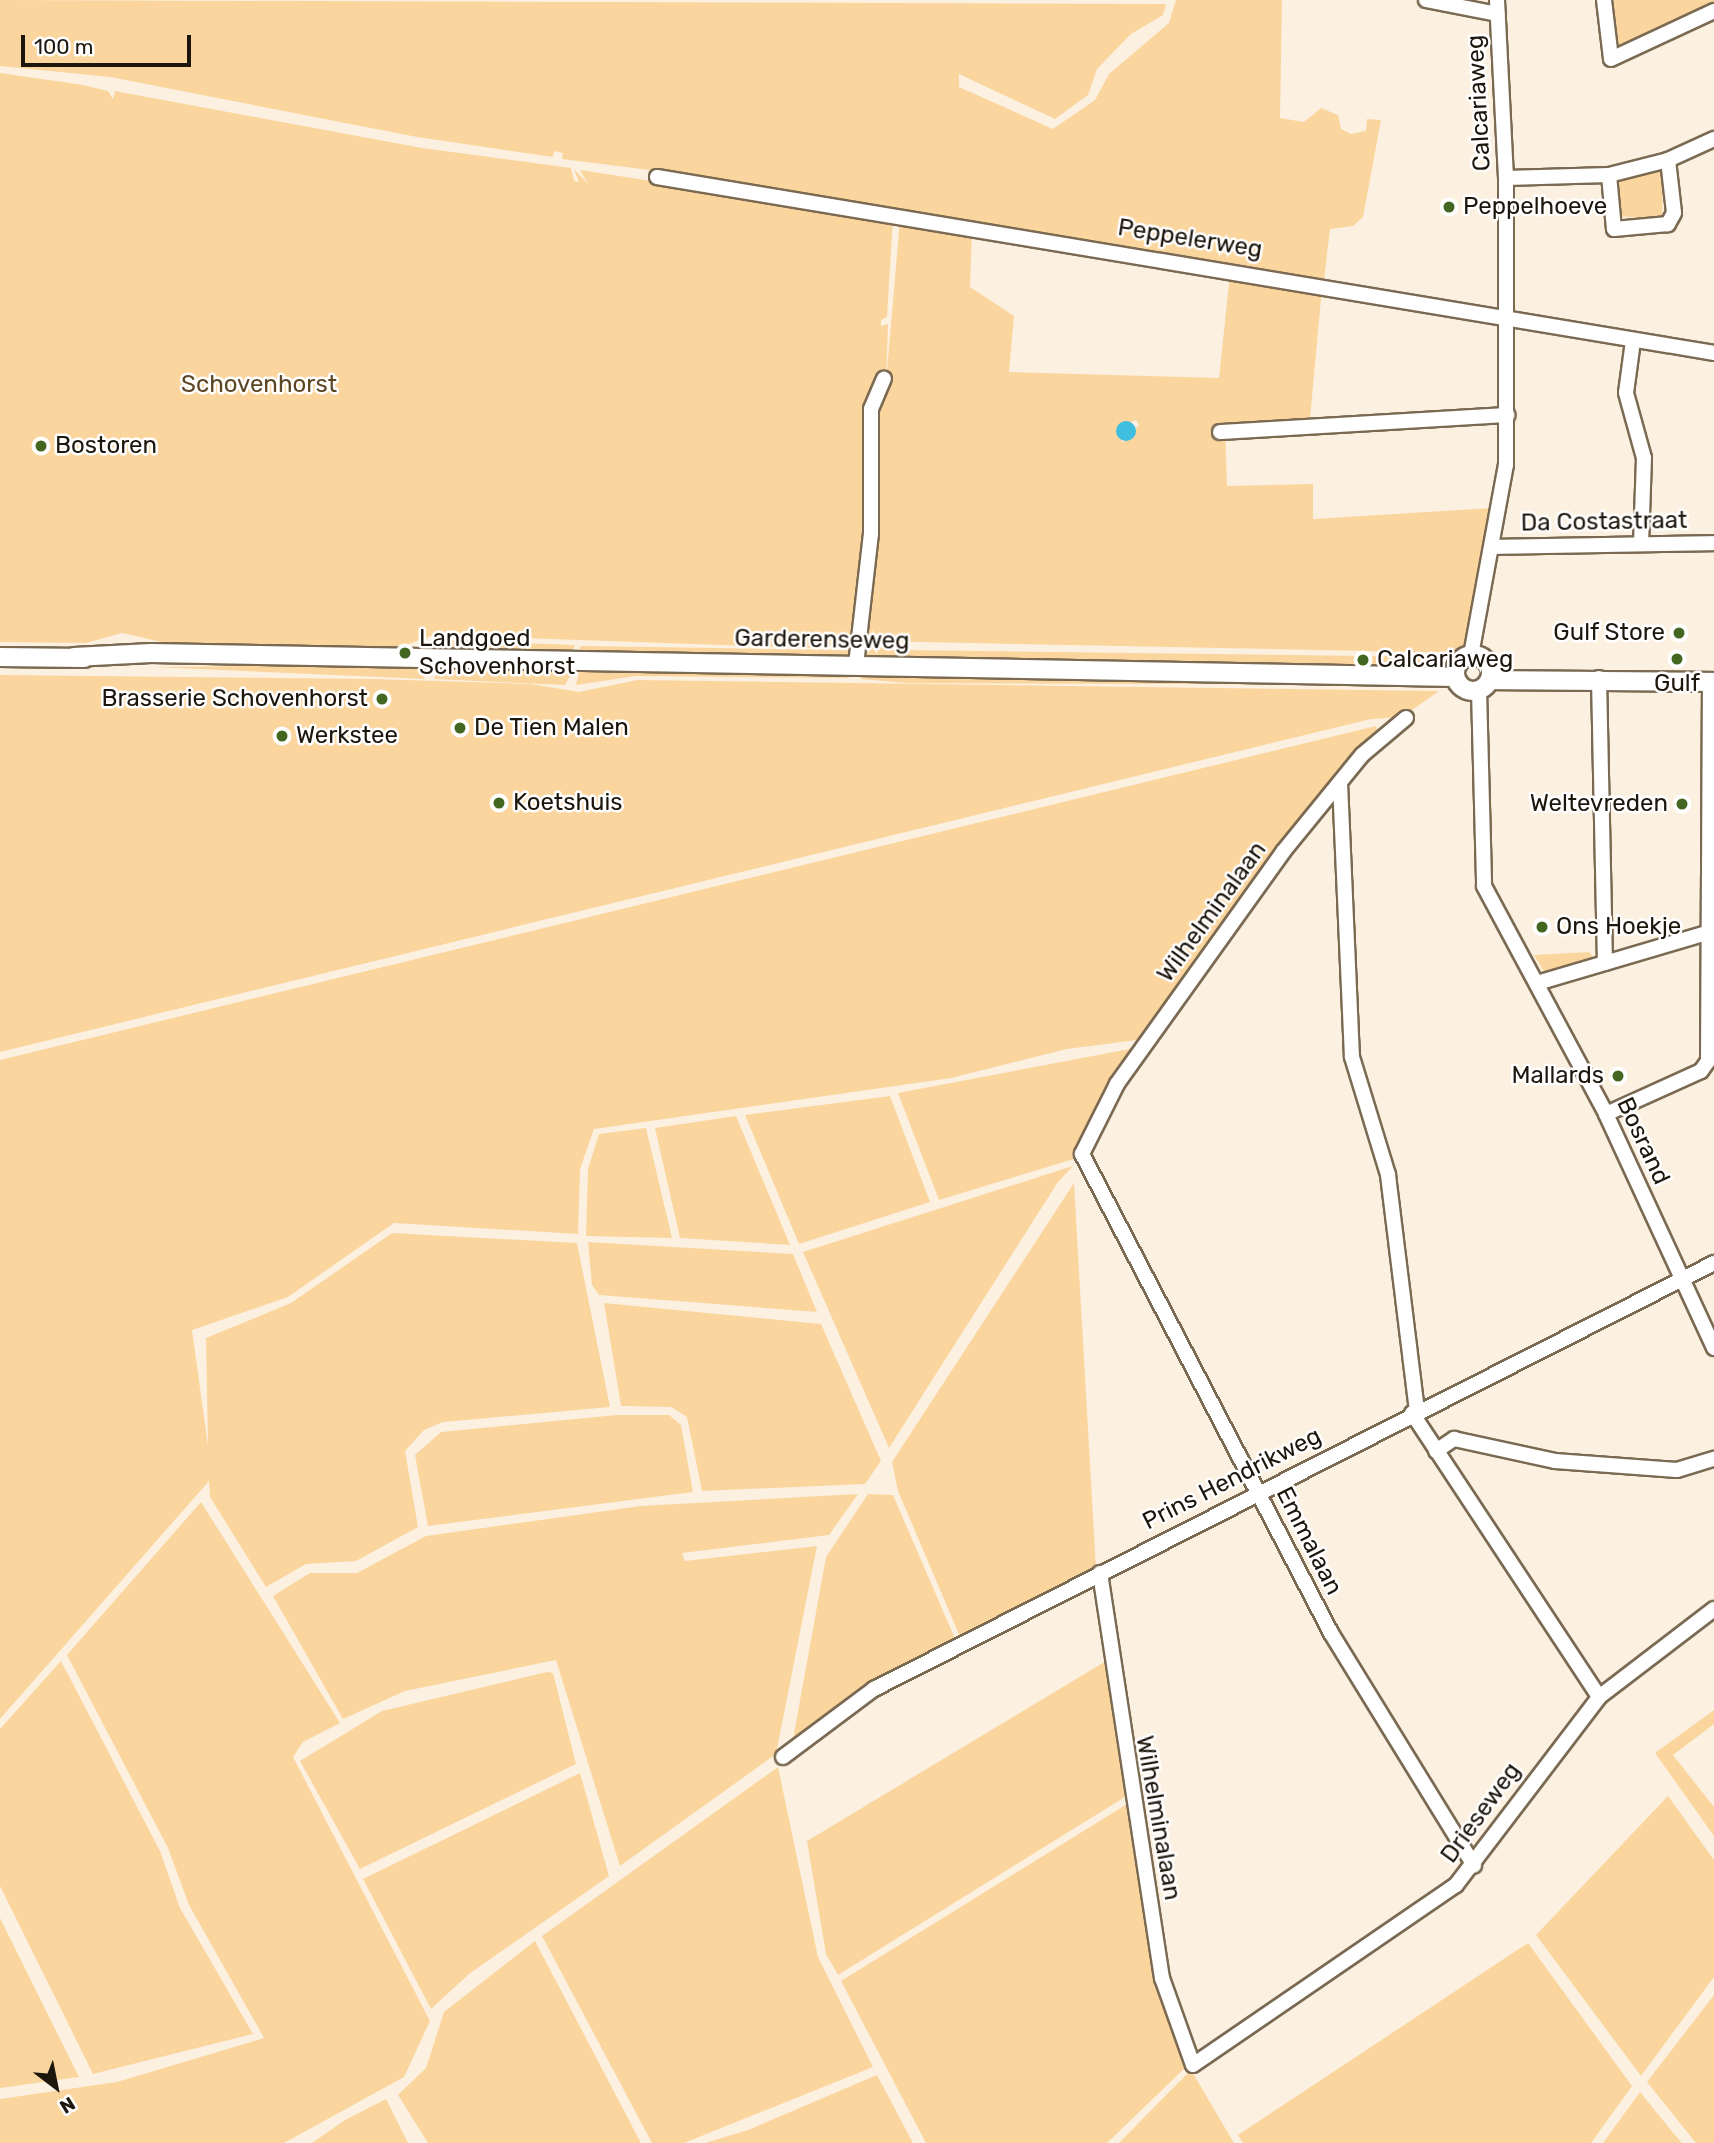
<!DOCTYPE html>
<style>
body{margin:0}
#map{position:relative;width:1714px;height:2143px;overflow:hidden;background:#fcf1e1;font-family:Rubik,sans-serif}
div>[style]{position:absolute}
.green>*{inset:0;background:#fbd59e}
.water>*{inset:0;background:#3fbee0}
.round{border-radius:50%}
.roads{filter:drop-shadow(2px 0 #7b6a52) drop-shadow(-2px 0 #7b6a52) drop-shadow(0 2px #7b6a52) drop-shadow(0 -2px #7b6a52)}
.minor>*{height:14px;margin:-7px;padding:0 7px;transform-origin:7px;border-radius:7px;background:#fff}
.major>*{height:18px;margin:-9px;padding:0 9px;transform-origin:9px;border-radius:9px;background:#fff}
.major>.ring{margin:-9px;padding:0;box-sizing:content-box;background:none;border:18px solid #fff;border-radius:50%}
.dots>*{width:19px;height:19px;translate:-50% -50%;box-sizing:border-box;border:4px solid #fff;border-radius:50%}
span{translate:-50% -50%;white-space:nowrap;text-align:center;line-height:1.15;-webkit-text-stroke:5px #fff;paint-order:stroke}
.street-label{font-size:24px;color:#1d160d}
.poi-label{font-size:24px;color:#1d160d}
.left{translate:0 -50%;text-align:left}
.right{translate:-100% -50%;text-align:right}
.park-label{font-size:24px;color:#5d4623}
.north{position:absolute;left:21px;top:2052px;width:70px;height:70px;-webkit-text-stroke:5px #fff;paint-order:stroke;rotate:148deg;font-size:19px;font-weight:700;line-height:28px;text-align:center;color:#1d160d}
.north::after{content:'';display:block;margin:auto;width:24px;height:32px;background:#1d160d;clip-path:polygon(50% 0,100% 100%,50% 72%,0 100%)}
.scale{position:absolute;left:21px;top:35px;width:170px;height:32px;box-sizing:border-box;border:4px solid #1d160d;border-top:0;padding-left:9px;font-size:21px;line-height:24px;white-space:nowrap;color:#1d160d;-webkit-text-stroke:5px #fff;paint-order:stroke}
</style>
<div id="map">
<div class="green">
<div style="clip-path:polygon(0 0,1166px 4px,1163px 15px,1131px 34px,1097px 69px,1088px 95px,1055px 119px,959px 74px,959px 87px,1053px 129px,1095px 100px,1109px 74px,1169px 23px,1176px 0,1282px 0,1280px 118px,1304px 122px,1321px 108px,1338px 115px,1341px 129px,1351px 134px,1366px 131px,1367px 119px,1381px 120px,1363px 217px,1353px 226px,1330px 229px,1324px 280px,713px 178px,562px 159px,563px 153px,554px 151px,553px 157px,417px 137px,110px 77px,0 66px)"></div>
<div style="clip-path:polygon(1614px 0,1714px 0,1714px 4px,1626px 47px,1615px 45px)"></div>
<div style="clip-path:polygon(evenodd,0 73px,83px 85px,108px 91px,113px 99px,115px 91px,422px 148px,571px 168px,574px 181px,579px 182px,574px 169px,588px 184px,580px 170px,893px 218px,887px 317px,881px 320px,881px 326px,888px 324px,886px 382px,900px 220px,972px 232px,970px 287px,1014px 316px,1009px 372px,1219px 378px,1230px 274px,1322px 288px,1310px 419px,1225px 424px,1227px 486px,1313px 484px,1313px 519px,1492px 508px,1469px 645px,1463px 653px,873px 641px,808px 648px,434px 635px,400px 647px,364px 647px,166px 643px,122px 633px,86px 643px,0 642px,0 73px,1136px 420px,1139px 425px,1122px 443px,1121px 426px,1136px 420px)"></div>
<div style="clip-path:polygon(1663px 170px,1662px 220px,1619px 216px,1613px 181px)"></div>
<div style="clip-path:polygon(430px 642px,445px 640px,575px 645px,569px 657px,432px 652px)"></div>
<div style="clip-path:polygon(581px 646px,851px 650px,851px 654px,846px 660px,576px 657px)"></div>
<div style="clip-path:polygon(869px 646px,907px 650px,1446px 657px,1433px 666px,1349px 666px,862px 660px,859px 647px)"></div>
<div style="clip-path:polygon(419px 666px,425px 679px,154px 667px,362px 665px)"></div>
<div style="clip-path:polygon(440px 666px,564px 668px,570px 676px,565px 685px,434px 679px)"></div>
<div style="clip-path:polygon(580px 668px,854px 670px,848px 678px,636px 676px,576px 685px)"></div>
<div style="clip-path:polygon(858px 670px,1454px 685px,906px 683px,861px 679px)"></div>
<div style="clip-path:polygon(0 675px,374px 679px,531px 684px,579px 692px,637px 680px,1439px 691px,1402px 717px,1371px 719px,0 1052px)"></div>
<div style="clip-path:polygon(1376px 726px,1379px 735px,1145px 1039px,1067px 1049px,951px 1078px,594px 1129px,580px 1169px,578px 1234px,394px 1223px,288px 1297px,192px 1330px,208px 1446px,206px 1338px,291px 1303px,392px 1233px,577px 1243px,610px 1407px,443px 1422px,424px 1430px,405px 1451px,418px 1527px,356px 1561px,306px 1564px,266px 1587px,210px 1497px,209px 1481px,0 1719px,0 1060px)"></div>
<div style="clip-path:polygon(1589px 952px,1595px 959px,1546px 975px,1534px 955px)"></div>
<div style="clip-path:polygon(1140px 1047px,1092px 1115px,1077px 1158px,939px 1200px,898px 1093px)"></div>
<div style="clip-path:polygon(890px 1096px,930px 1202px,799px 1244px,745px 1115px)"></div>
<div style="clip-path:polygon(736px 1116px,790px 1245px,680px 1238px,655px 1128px)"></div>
<div style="clip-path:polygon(646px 1128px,672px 1238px,586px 1236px,588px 1169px,599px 1134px)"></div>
<div style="clip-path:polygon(1073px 1166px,1058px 1182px,889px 1448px,803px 1252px)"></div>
<div style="clip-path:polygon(1074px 1183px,1096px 1569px,961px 1639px,898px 1491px,892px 1462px)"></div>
<div style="clip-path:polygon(588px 1242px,793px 1254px,817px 1312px,599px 1295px,592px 1285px)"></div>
<div style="clip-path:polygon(604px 1303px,821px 1324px,881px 1461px,865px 1484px,702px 1491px,687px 1417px,671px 1407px,621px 1406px)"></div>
<div style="clip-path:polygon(617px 1415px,669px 1415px,681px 1425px,693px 1492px,428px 1526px,415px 1455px,441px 1432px)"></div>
<div style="clip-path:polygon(858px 1494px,829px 1535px,682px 1553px,685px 1561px,817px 1546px,776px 1754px,620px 1866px,556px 1660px,405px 1691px,343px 1719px,273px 1596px,310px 1573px,357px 1573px,426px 1536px,641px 1506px)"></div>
<div style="clip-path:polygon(868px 1494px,893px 1495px,956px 1641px,869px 1685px,793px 1739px,826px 1557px)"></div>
<div style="clip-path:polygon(201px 1502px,340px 1723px,303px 1742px,293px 1757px,430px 2021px,404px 2077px,284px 2143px,0 2143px,0 2099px,117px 2082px,264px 2038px,189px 1905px,168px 1848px,67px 1655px)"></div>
<div style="clip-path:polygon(61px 1661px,160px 1851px,180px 1908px,253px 2034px,93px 2074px,0 1886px,0 1729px)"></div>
<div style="clip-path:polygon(1106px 1661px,1125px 1797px,838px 1975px,826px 1954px,807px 1841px)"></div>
<div style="clip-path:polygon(547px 1672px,553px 1673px,576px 1764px,360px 1869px,300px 1761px,382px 1711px)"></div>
<div style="clip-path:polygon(1714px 1710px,1714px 1724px,1673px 1755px,1714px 1807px,1714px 1836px,1655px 1753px)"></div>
<div style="clip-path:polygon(778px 1767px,818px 1957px,873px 2067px,684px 2143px,652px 2143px,542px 1936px)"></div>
<div style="clip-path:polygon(580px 1773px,609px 1876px,469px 1974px,431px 2009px,363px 1879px)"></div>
<div style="clip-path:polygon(1668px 1796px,1714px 1860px,1714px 1977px,1641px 2076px,1536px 1935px)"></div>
<div style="clip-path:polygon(1127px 1804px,1156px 1980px,1188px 2065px,1107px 2143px,926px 2143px,841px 1981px)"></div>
<div style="clip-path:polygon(0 1918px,79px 2077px,0 2088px)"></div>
<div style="clip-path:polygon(535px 1941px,641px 2143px,428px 2143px,398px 2095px,426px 2068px,444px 2012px)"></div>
<div style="clip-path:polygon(1528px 1943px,1632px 2086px,1591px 2143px,1243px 2143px,1238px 2135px)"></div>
<div style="clip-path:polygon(1714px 1995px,1714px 2143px,1696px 2143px,1647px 2082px)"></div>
<div style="clip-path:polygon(1191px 2070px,1234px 2143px,1119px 2143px,1175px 2086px)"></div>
<div style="clip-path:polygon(877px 2075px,913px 2143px,705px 2143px,748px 2130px)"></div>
<div style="clip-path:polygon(1640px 2092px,1675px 2135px,1682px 2143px,1603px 2143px)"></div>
<div style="clip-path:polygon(386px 2099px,408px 2143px,312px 2143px,345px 2120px)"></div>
</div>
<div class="water">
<div class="round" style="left:1116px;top:421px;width:20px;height:20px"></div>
</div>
<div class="roads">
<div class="minor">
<div style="left:1426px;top:0;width:73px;rotate:11deg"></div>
<div style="left:1604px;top:0;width:59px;rotate:83.2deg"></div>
<div style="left:1611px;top:59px;width:114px;rotate:-25deg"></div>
<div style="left:1668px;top:160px;width:51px;rotate:-24.5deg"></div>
<div style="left:657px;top:177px;width:1072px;rotate:9.45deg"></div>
<div style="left:1506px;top:178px;width:103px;rotate:-1.7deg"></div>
<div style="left:1609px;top:175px;width:61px;rotate:-14.3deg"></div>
<div style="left:1668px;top:160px;width:53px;rotate:83.5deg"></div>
<div style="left:1674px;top:213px;width:13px;rotate:119deg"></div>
<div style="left:1668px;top:224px;width:54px;rotate:174.7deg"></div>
<div style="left:1614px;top:229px;width:54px;rotate:-95.3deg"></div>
<div style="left:1633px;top:341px;width:52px;rotate:97.7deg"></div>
<div style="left:1626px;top:393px;width:67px;rotate:74.5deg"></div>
<div style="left:1644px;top:458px;width:84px;rotate:92deg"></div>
<div style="left:1220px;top:432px;width:288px;rotate:-3.4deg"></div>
<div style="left:1495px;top:547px;width:219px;rotate:-1deg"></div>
<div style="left:1471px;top:655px;width:193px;rotate:-79.6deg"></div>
<div style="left:1506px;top:465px;width:287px;rotate:-90deg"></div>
<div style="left:1506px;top:178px;width:178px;rotate:-92.9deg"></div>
<div style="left:856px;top:665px;width:132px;rotate:-83.5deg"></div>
<div style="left:871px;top:534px;width:125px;rotate:-90deg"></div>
<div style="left:871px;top:409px;width:33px;rotate:-67deg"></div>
<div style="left:1599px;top:678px;width:285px;rotate:88.8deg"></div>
<div style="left:1479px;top:690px;width:196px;rotate:88.5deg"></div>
<div style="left:1484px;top:886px;width:259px;rotate:61.8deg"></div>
<div style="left:1606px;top:1114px;width:258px;rotate:65.2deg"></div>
<div style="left:1406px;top:718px;width:57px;rotate:139.9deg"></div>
<div style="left:1362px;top:755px;width:125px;rotate:129.2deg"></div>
<div style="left:1283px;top:852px;width:285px;rotate:125.6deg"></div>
<div style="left:1117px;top:1084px;width:78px;rotate:116.6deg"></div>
<div style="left:1082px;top:1154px;width:540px;rotate:62.53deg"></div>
<div style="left:1331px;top:1633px;width:273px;rotate:58.4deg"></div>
<div style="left:1340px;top:783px;width:274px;rotate:87.5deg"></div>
<div style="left:1352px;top:1057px;width:123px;rotate:73deg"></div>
<div style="left:1388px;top:1175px;width:238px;rotate:83deg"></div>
<div style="left:1537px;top:983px;width:184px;rotate:-16.4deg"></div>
<div style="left:1606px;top:1114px;width:104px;rotate:-24.4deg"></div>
<div style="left:1701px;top:1071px;width:12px;rotate:-55deg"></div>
<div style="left:1708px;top:1061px;width:380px;rotate:-89.7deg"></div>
<div style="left:1412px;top:1413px;width:340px;rotate:56.6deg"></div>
<div style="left:1436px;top:1451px;width:22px;rotate:-34deg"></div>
<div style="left:1454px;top:1439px;width:103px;rotate:12.3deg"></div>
<div style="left:1555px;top:1461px;width:122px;rotate:4.2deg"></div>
<div style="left:1677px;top:1470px;width:39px;rotate:-17deg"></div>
<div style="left:1100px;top:1573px;width:410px;rotate:81.3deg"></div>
<div style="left:1162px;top:1978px;width:92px;rotate:70.4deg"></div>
<div style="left:1193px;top:2065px;width:319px;rotate:-34.4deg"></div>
<div style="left:1456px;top:1885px;width:236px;rotate:-52.7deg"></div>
<div style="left:1599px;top:1697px;width:145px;rotate:-37.4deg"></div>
<div style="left:783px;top:1757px;width:114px;rotate:-36.8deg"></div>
<div style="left:874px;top:1689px;width:942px;rotate:-26.89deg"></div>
</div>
<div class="major">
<div class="ring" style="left:1455px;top:655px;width:18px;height:18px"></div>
<div style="left:0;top:657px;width:84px;rotate:0.7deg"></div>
<div style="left:74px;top:657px;width:77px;rotate:-3deg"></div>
<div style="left:151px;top:653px;width:1304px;rotate:1.05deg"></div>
<div style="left:1490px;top:680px;width:224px;rotate:0.5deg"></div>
</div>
</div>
<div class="dots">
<div style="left:1449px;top:207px;background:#436721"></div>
<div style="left:41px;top:446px;background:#436721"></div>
<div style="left:1679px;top:633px;background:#436721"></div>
<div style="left:405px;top:653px;background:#436721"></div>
<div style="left:1677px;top:659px;background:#436721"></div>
<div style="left:1363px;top:660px;background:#436721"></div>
<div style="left:382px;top:699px;background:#436721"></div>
<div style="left:460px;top:728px;background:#436721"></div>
<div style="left:282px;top:736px;background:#436721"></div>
<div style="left:499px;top:803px;background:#436721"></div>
<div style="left:1682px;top:804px;background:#436721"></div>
<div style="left:1542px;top:927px;background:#436721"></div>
<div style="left:1618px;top:1076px;background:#436721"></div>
</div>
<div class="street-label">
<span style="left:1479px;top:103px;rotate:-93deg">Calcariaweg</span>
<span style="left:1190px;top:239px;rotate:9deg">Peppelerweg</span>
<span style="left:1604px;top:522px;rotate:-1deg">Da Costastraat</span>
<span style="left:822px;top:640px;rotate:1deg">Garderenseweg</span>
<span style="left:1212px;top:912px;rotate:-54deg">Wilhelminalaan</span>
<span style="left:1643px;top:1141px;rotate:65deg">Bosrand</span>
<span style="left:1232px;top:1479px;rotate:-27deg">Prins Hendrikweg</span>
<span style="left:1309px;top:1541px;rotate:63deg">Emmalaan</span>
<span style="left:1481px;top:1813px;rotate:-54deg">Drieseweg</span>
<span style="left:1158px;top:1818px;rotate:80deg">Wilhelminalaan</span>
</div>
<div class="poi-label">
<span class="left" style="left:1463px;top:207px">Peppelhoeve</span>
<span class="left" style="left:55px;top:446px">Bostoren</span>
<span class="right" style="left:1665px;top:633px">Gulf Store</span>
<span class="left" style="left:419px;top:653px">Landgoed<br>Schovenhorst</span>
<span class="left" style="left:1377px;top:660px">Calcariaweg</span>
<span style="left:1677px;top:684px">Gulf</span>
<span class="right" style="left:368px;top:699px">Brasserie Schovenhorst</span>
<span class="left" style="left:474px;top:728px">De Tien Malen</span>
<span class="left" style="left:296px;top:736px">Werkstee</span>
<span class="left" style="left:513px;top:803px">Koetshuis</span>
<span class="right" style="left:1668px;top:804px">Weltevreden</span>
<span class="left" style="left:1556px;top:927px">Ons Hoekje</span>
<span class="right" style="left:1604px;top:1076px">Mallards</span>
</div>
<div class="park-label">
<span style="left:259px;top:385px">Schovenhorst</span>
</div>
<div class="north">N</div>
<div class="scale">100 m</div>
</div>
